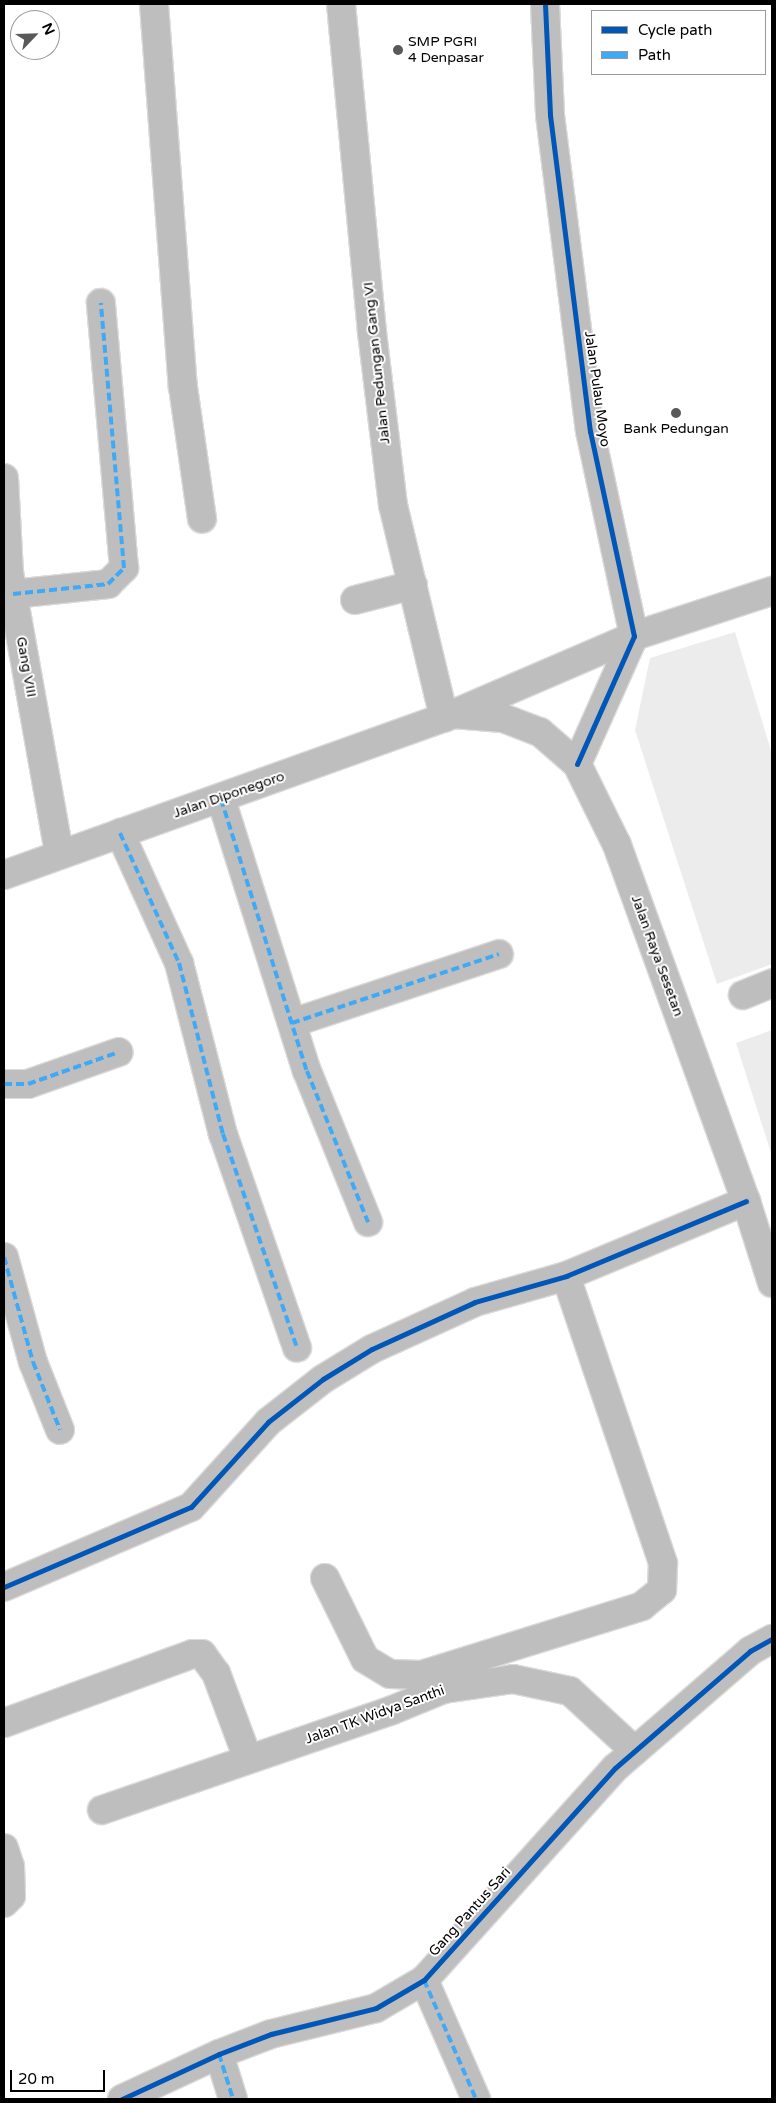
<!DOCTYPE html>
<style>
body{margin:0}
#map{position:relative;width:776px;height:2103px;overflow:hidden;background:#fff;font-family:"Varela Round",sans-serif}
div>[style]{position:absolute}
.green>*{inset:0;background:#ececec}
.roads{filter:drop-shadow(1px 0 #dbdbdb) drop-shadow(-1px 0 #dbdbdb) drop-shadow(0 1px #dbdbdb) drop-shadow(0 -1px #dbdbdb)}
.minor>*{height:28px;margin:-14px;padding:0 14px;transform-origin:14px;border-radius:14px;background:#bebebe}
.major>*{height:28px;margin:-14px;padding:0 14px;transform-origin:14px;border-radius:14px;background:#bebebe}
.quiet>*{height:4px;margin-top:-2px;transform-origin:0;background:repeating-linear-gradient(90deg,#3fa9f5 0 8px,transparent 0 12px)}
.cycleway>*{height:5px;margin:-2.5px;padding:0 2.5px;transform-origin:2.5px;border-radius:2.5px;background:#0057b8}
.dots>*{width:14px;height:14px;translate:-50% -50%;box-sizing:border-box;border:2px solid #fff;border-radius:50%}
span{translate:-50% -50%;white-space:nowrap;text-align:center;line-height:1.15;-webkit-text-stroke:4px #fff;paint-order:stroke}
.poi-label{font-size:14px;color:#000}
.left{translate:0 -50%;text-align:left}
.street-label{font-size:14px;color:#000}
.frame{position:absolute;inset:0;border:5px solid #000;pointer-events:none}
.legend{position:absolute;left:591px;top:10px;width:175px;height:65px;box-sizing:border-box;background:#fff;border:1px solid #999;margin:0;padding:6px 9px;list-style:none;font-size:15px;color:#000}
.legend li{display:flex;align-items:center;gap:10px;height:25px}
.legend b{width:25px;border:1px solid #999}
.north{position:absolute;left:10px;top:10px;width:50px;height:50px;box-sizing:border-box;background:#fff;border:1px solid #999;border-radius:50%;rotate:66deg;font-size:14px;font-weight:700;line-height:20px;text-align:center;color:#000}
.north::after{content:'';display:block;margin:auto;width:18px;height:22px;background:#595959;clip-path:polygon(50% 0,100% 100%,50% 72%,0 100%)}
.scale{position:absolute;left:10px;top:2070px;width:95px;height:22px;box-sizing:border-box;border:2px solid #000;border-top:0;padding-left:6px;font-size:15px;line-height:18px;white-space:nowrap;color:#000;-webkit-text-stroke:4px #fff;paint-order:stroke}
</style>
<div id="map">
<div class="green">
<div style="clip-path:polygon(735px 632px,772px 754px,772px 964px,717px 984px,635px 730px,650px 658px)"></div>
<div style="clip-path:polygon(772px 1030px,772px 1156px,736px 1043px)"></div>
</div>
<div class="roads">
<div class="minor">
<div style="left:154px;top:4px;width:384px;rotate:85.7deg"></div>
<div style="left:183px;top:387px;width:133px;rotate:81.8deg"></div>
<div style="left:341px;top:4px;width:329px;rotate:84.6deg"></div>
<div style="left:372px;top:332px;width:174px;rotate:83.1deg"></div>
<div style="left:393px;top:505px;width:219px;rotate:76.5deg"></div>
<div style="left:545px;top:4px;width:111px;rotate:87.4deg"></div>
<div style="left:550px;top:115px;width:319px;rotate:82.8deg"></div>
<div style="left:590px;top:431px;width:210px;rotate:77.9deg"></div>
<div style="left:634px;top:636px;width:140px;rotate:114deg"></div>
<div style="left:4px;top:478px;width:94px;rotate:87deg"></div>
<div style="left:9px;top:572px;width:286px;rotate:79.9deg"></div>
<div style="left:4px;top:591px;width:9px;rotate:18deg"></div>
<div style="left:13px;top:594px;width:96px;rotate:-6deg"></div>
<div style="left:108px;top:584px;width:23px;rotate:-45deg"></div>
<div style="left:124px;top:568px;width:266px;rotate:-95deg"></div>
<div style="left:355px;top:600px;width:60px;rotate:-14.5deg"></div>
<div style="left:453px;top:714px;width:197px;rotate:-23.3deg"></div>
<div style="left:634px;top:636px;width:145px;rotate:-18.1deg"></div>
<div style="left:221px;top:799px;width:285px;rotate:72.5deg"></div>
<div style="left:307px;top:1071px;width:163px;rotate:68deg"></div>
<div style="left:120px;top:833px;width:143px;rotate:65.6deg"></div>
<div style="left:179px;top:963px;width:177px;rotate:75.6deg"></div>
<div style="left:223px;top:1134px;width:226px;rotate:70.9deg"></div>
<div style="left:743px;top:995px;width:31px;rotate:-22deg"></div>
<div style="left:292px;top:1023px;width:218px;rotate:-18.4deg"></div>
<div style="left:4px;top:1084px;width:24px"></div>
<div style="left:28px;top:1084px;width:96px;rotate:-19.4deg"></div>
<div style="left:4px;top:1257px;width:109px;rotate:74.6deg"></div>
<div style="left:33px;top:1362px;width:73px;rotate:68.3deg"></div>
<div style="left:325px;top:1578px;width:90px;rotate:63.7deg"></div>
<div style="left:365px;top:1659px;width:29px;rotate:31deg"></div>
<div style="left:390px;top:1674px;width:31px;rotate:2deg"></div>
<div style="left:421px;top:1675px;width:232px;rotate:-17.3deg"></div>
<div style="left:642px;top:1606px;width:26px;rotate:-39deg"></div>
<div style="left:662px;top:1590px;width:27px;rotate:-88deg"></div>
<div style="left:663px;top:1563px;width:303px;rotate:-108.7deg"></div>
<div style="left:4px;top:1587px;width:203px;rotate:-23.2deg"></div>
<div style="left:191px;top:1507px;width:115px;rotate:-47.8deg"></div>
<div style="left:268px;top:1422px;width:70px;rotate:-38deg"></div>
<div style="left:323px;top:1379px;width:57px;rotate:-31.5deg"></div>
<div style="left:372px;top:1349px;width:113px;rotate:-24.5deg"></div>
<div style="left:475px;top:1302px;width:95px;rotate:-15.9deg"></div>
<div style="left:566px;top:1276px;width:195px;rotate:-22.6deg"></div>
<div style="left:4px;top:1723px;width:201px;rotate:-20.1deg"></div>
<div style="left:193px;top:1654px;width:9px"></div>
<div style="left:202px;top:1654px;width:24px;rotate:54deg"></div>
<div style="left:216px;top:1673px;width:92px;rotate:69.6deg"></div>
<div style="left:102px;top:1810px;width:305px;rotate:-19deg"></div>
<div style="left:390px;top:1711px;width:58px;rotate:-22.2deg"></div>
<div style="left:444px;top:1689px;width:70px;rotate:-8.2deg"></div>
<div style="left:513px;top:1679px;width:58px;rotate:11.9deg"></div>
<div style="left:570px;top:1691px;width:88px;rotate:42.7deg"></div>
<div style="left:4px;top:1848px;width:19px;rotate:72deg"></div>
<div style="left:10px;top:1866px;width:30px;rotate:88deg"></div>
<div style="left:11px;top:1896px;width:10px;rotate:135deg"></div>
<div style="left:424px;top:1980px;width:130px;rotate:66.4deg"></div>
<div style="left:219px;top:2054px;width:47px;rotate:72.7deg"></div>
<div style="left:122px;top:2099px;width:107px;rotate:-24.9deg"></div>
<div style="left:219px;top:2054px;width:56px;rotate:-21deg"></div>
<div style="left:271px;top:2034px;width:108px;rotate:-13.9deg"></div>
<div style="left:376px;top:2008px;width:56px;rotate:-30.3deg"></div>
<div style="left:424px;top:1980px;width:285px;rotate:-48deg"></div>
<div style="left:615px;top:1768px;width:179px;rotate:-40.9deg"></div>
<div style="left:750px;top:1651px;width:25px;rotate:-29deg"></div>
</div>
<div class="major">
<div style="left:4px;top:875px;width:477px;rotate:-19.7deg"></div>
<div style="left:453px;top:714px;width:50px;rotate:4.6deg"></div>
<div style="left:503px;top:718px;width:40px;rotate:21deg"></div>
<div style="left:540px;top:732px;width:49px;rotate:40.9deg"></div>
<div style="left:577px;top:764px;width:90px;rotate:63.7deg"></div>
<div style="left:617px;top:845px;width:379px;rotate:70.1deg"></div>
<div style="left:746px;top:1201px;width:86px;rotate:72.4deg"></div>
</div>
</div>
<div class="quiet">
<div style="left:13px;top:594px;width:96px;rotate:-6deg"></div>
<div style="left:108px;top:584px;width:23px;rotate:-45deg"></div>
<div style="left:124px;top:568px;width:266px;rotate:-95deg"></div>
<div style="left:221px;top:799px;width:285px;rotate:72.5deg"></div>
<div style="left:307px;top:1071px;width:163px;rotate:68deg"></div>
<div style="left:120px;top:833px;width:143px;rotate:65.6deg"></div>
<div style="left:179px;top:963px;width:177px;rotate:75.6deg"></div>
<div style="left:223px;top:1134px;width:226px;rotate:70.9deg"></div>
<div style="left:292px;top:1023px;width:218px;rotate:-18.4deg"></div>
<div style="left:4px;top:1084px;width:24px"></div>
<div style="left:28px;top:1084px;width:96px;rotate:-19.4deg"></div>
<div style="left:4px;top:1257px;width:109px;rotate:74.6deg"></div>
<div style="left:33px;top:1362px;width:73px;rotate:68.3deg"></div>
<div style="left:424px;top:1980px;width:130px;rotate:66.4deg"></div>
<div style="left:219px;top:2054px;width:47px;rotate:72.7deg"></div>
</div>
<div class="cycleway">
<div style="left:545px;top:4px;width:111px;rotate:87.4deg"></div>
<div style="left:550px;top:115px;width:319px;rotate:82.8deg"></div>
<div style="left:590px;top:431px;width:210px;rotate:77.9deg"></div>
<div style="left:634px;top:636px;width:140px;rotate:114deg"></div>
<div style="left:4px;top:1587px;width:203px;rotate:-23.2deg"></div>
<div style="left:191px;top:1507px;width:115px;rotate:-47.8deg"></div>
<div style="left:268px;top:1422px;width:70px;rotate:-38deg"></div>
<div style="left:323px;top:1379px;width:57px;rotate:-31.5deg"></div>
<div style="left:372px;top:1349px;width:113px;rotate:-24.5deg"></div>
<div style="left:475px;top:1302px;width:95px;rotate:-15.9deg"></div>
<div style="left:566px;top:1276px;width:195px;rotate:-22.6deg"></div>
<div style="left:122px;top:2099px;width:107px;rotate:-24.9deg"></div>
<div style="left:219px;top:2054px;width:56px;rotate:-21deg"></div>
<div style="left:271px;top:2034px;width:108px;rotate:-13.9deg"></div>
<div style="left:376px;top:2008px;width:56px;rotate:-30.3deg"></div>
<div style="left:424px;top:1980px;width:285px;rotate:-48deg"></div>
<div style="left:615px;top:1768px;width:179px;rotate:-40.9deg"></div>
<div style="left:750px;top:1651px;width:25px;rotate:-29deg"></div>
</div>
<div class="dots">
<div style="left:398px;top:50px;background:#595959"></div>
<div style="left:676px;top:413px;background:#595959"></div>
</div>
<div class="poi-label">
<span class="left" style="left:408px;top:50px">SMP PGRI<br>4 Denpasar</span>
<span style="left:676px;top:429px">Bank Pedungan</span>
</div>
<div class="street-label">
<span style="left:377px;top:363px;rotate:-96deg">Jalan Pedungan Gang VI</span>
<span style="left:597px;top:389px;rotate:82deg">Jalan Pulau Moyo</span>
<span style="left:26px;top:667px;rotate:80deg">Gang VIII</span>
<span style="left:229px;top:795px;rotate:-19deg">Jalan Diponegoro</span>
<span style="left:657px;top:956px;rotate:70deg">Jalan Raya Sesetan</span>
<span style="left:375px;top:1715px;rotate:-20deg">Jalan TK Widya Santhi</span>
<span style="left:470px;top:1912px;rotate:-48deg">Gang Pantus Sari</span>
</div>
<div class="frame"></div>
<ul class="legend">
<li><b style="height:6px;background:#0057b8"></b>Cycle path</li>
<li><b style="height:6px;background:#3fa9f5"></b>Path</li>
</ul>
<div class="north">N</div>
<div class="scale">20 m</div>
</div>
